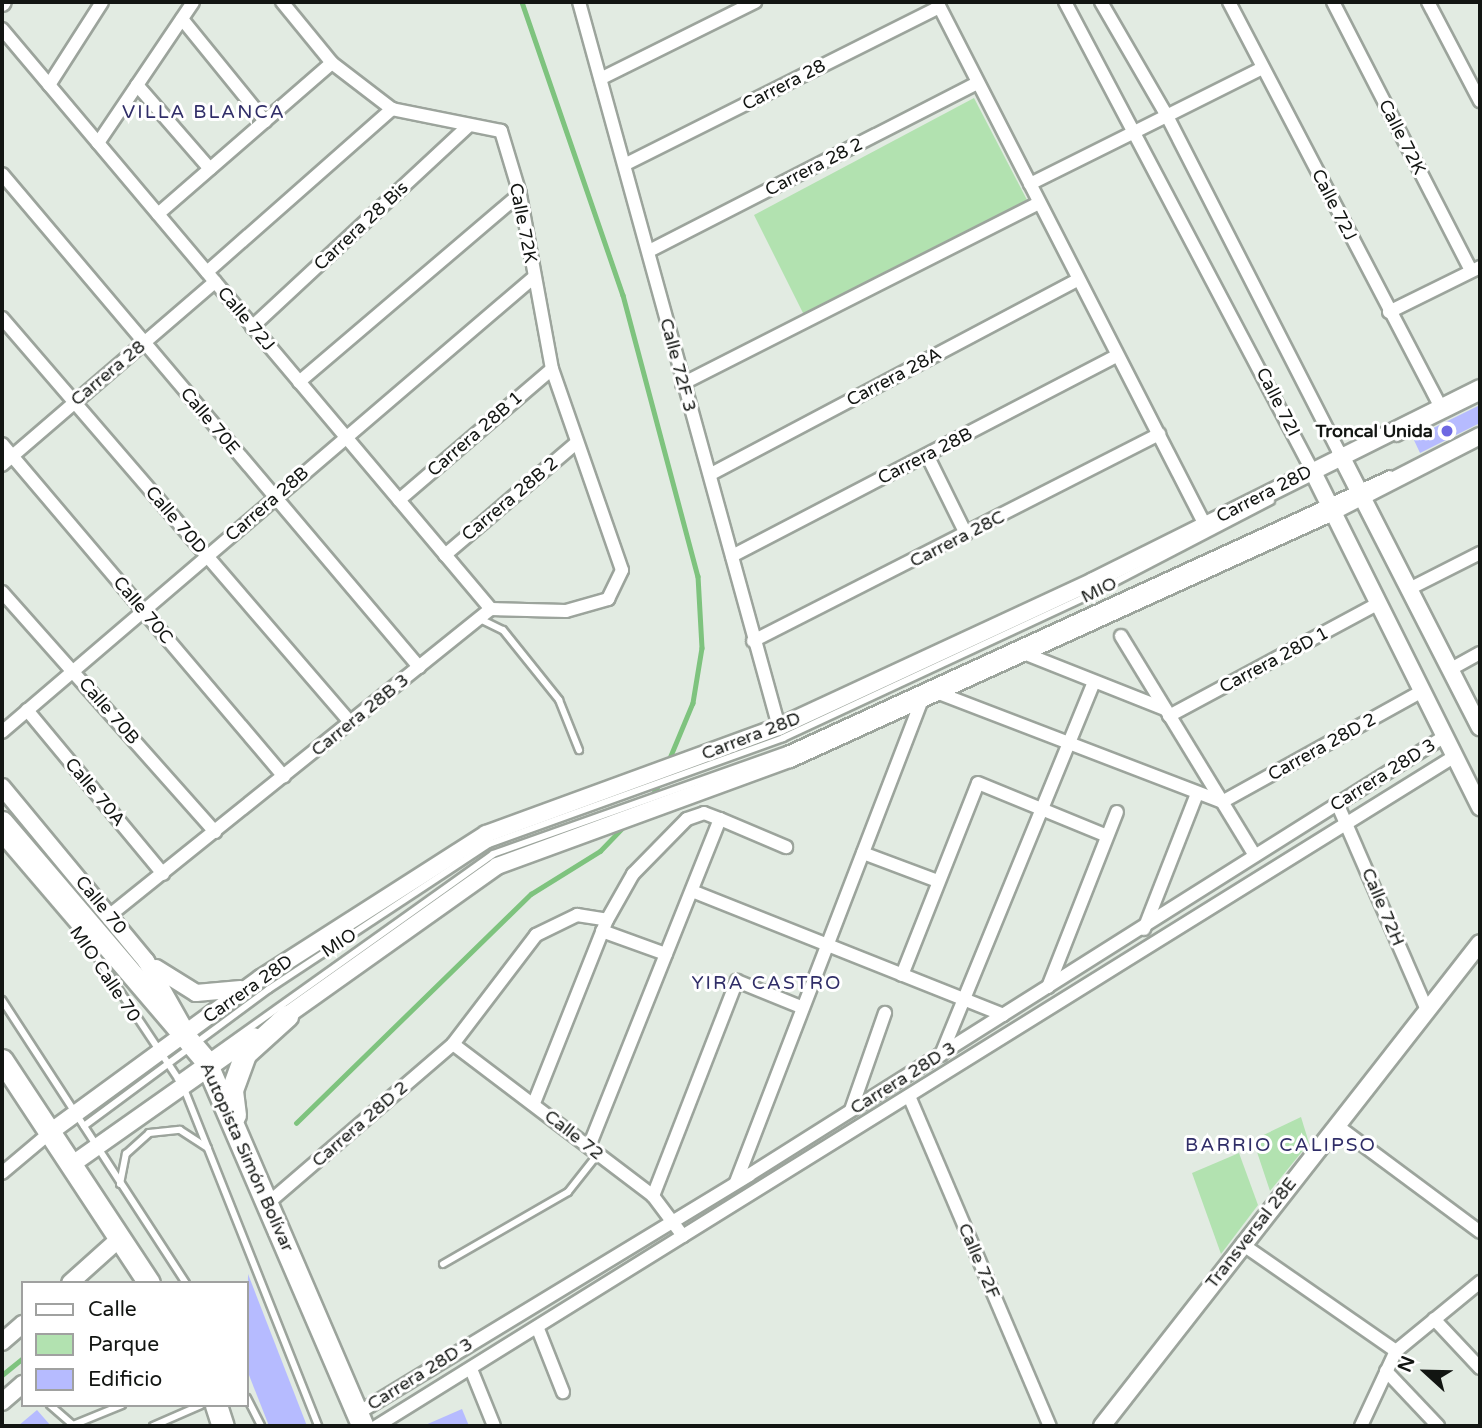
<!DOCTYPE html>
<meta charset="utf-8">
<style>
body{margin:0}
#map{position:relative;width:1482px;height:1428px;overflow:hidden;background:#e2ebe2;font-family:"Varela Round",sans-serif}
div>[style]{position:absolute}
.green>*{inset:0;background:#b2e2b0}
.stream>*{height:4.5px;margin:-2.25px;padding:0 2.25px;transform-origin:2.25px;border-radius:2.25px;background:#7ec37e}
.building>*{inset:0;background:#b6bbff}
.roads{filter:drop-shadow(2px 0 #9ca49c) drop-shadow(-2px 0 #9ca49c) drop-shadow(0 2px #9ca49c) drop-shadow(0 -2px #9ca49c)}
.service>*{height:6px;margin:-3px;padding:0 3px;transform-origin:3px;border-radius:3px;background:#fff}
.minor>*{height:12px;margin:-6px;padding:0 6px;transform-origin:6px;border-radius:6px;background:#fff}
.tertiary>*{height:16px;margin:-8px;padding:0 8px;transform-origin:8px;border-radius:8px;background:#fff}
.trunk>*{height:21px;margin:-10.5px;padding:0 10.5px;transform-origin:10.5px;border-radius:10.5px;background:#fff}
.dots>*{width:19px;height:19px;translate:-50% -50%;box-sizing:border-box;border:4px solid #fff;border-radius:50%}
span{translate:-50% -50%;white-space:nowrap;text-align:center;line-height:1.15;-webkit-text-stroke:6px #fff;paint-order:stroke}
.street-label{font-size:18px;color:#121512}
.poi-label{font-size:18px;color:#121512;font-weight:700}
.right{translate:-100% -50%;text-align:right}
.neighbourhood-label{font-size:19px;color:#302e68;letter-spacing:2px}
.frame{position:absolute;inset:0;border:4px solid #121512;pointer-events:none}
.legend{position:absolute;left:21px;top:1281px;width:228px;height:126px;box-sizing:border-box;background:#fff;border:2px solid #a0a1a0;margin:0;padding:9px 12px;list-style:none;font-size:21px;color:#121512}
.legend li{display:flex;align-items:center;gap:14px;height:35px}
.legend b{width:35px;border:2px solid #a0a1a0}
.north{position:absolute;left:1391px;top:1337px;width:70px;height:70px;-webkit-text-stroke:5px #fff;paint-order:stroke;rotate:292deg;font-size:19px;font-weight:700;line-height:28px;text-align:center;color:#121512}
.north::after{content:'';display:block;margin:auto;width:24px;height:32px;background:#121512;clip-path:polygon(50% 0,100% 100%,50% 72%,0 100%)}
</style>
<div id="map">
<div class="green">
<div style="clip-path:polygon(974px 98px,1027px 200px,804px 315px,754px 215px)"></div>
<div style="clip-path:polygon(1301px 1117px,1309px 1143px,1270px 1191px,1253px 1140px)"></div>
<div style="clip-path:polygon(1239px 1153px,1258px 1205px,1221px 1254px,1192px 1173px)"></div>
</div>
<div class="stream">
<div style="left:522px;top:2px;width:310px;rotate:71deg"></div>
<div style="left:623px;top:295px;width:291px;rotate:75.1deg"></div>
<div style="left:698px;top:576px;width:72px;rotate:86.8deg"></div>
<div style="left:702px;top:648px;width:56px;rotate:99.3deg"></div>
<div style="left:693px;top:703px;width:65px;rotate:112.6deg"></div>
<div style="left:651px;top:797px;width:19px;rotate:-58deg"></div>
<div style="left:296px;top:1123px;width:328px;rotate:-44.3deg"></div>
<div style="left:531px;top:894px;width:81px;rotate:-31.9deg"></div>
<div style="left:600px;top:851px;width:35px;rotate:-46deg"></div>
<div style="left:2px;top:1375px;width:27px;rotate:-39deg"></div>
</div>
<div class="building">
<div style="clip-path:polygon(1480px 405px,1480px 423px,1420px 453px,1413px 438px)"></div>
<div style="clip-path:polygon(248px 1274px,307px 1426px,269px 1426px,247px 1370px)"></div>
<div style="clip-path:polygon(462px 1409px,469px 1426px,423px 1426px)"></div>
<div style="clip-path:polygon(37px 1410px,51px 1426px,18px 1426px)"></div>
</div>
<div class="roads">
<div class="service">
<div style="left:1397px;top:438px;width:93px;rotate:-26.3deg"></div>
<div style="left:480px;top:619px;width:25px;rotate:26deg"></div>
<div style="left:503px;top:630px;width:90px;rotate:51.3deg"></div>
<div style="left:559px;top:700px;width:54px;rotate:68.2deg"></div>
<div style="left:2px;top:841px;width:125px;rotate:49.5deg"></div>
<div style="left:83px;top:936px;width:180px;rotate:56.3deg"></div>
<div style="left:183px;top:1086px;width:366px;rotate:68.3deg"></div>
<div style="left:2px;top:1000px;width:338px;rotate:57deg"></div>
<div style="left:178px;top:1079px;width:387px;rotate:-35.5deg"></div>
<div style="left:493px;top:854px;width:312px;rotate:-19.5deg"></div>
<div style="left:787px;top:750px;width:663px;rotate:-24.59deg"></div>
<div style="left:84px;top:1126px;width:230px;rotate:-36.5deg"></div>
<div style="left:269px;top:989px;width:263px;rotate:-33.4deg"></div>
<div style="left:489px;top:844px;width:313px;rotate:-19.8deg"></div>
<div style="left:783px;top:738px;width:348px;rotate:-25deg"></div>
<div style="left:1098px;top:591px;width:195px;rotate:-27.5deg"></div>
<div style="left:120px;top:1184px;width:31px;rotate:-79deg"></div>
<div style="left:126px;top:1154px;width:31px;rotate:-42deg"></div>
<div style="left:149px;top:1133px;width:31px;rotate:-6deg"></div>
<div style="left:180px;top:1130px;width:33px;rotate:33deg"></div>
<div style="left:443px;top:1264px;width:144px;rotate:-29.9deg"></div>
<div style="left:568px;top:1192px;width:48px;rotate:-51.7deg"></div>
<div style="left:247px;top:1398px;width:31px;rotate:63deg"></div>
<div style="left:50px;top:1405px;width:30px;rotate:41deg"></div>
<div style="left:73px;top:1425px;width:53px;rotate:-22.2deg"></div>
<div style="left:153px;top:1426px;width:52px;rotate:-23.6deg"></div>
</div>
<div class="minor">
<div style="left:579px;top:2px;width:752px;rotate:74.58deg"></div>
<div style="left:937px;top:2px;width:588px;rotate:62.87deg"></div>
<div style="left:1065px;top:2px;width:529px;rotate:62.18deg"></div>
<div style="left:1101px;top:2px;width:132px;rotate:59.9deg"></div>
<div style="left:1167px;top:116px;width:380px;rotate:62.9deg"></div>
<div style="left:1229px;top:2px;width:458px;rotate:62.4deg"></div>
<div style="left:1333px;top:2px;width:302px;rotate:62.8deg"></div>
<div style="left:1428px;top:2px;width:112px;rotate:62.3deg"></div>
<div style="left:182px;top:19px;width:132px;rotate:50.9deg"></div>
<div style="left:2px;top:29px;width:759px;rotate:49.87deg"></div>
<div style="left:602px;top:78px;width:171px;rotate:-26.4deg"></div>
<div style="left:49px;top:85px;width:98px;rotate:-57.4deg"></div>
<div style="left:137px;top:85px;width:111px;rotate:49deg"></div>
<div style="left:98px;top:143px;width:170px;rotate:-56deg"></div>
<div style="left:628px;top:163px;width:348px;rotate:-26.6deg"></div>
<div style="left:2px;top:174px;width:646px;rotate:49.77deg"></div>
<div style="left:1030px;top:184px;width:260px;rotate:-26.5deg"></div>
<div style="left:158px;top:214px;width:230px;rotate:-41deg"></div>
<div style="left:649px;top:251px;width:369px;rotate:-27.1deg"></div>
<div style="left:207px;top:272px;width:247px;rotate:-41.4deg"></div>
<div style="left:1389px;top:312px;width:102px;rotate:-26.3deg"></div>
<div style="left:2px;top:318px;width:533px;rotate:49.26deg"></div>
<div style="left:252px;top:327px;width:296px;rotate:-42.9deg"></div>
<div style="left:299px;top:382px;width:290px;rotate:-40.4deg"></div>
<div style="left:682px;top:384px;width:400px;rotate:-26.9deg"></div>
<div style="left:2px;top:444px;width:436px;rotate:49.7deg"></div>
<div style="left:927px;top:455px;width:88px;rotate:63.7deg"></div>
<div style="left:2px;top:465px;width:281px;rotate:-40.7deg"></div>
<div style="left:711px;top:474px;width:415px;rotate:-27.9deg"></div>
<div style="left:399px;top:500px;width:201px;rotate:-40.6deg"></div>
<div style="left:445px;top:555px;width:171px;rotate:-40.5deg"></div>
<div style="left:732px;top:556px;width:434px;rotate:-27.5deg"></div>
<div style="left:1409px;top:589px;width:80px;rotate:-26.9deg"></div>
<div style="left:2px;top:592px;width:321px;rotate:48.4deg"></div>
<div style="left:1121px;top:636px;width:255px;rotate:58.6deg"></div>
<div style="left:753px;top:641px;width:456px;rotate:-27deg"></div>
<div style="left:1021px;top:652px;width:155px;rotate:21.6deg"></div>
<div style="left:1451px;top:669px;width:33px;rotate:-29deg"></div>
<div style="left:936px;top:692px;width:306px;rotate:21deg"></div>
<div style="left:1222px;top:802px;width:229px;rotate:-29deg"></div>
<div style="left:27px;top:710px;width:213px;rotate:50.3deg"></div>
<div style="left:1169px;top:716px;width:238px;rotate:-28.3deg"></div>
<div style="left:2px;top:732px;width:699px;rotate:-40.53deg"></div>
<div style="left:1337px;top:803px;width:226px;rotate:66.5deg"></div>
<div style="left:720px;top:819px;width:72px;rotate:23deg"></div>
<div style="left:863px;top:853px;width:80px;rotate:20.5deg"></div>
<div style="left:692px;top:891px;width:335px;rotate:21.7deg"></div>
<div style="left:110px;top:915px;width:489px;rotate:-38.8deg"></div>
<div style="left:491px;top:609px;width:75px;rotate:1.5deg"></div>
<div style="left:566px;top:611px;width:44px;rotate:-15.9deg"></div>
<div style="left:608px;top:599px;width:32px;rotate:-64deg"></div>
<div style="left:622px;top:570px;width:213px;rotate:-109.2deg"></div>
<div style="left:552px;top:369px;width:178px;rotate:-100.4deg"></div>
<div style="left:520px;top:194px;width:66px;rotate:-106.8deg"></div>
<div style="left:501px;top:131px;width:111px;rotate:-168.6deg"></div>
<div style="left:392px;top:109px;width:76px;rotate:-142.5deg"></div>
<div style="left:332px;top:63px;width:79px;rotate:-129.3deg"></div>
<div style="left:1144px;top:929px;width:143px;rotate:-68.6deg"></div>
<div style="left:602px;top:931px;width:68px;rotate:19.8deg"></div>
<div style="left:902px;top:975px;width:206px;rotate:-68.4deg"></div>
<div style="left:978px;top:783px;width:139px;rotate:22.3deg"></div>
<div style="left:1048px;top:987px;width:188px;rotate:-68.5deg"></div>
<div style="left:453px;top:1044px;width:251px;rotate:37.2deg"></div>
<div style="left:653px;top:1196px;width:50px;rotate:53.1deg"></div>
<div style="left:941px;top:1055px;width:403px;rotate:-67.7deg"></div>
<div style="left:909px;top:1096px;width:359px;rotate:66.9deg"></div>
<div style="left:534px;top:1103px;width:197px;rotate:-68.3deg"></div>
<div style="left:851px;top:1110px;width:103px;rotate:-70.7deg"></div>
<div style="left:1336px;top:1125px;width:179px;rotate:36.6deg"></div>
<div style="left:2px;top:1173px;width:67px;rotate:-40.1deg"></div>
<div style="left:736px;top:1182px;width:520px;rotate:-68.92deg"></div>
<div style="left:653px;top:1196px;width:231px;rotate:-68.7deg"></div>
<div style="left:737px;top:981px;width:69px;rotate:22.1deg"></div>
<div style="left:267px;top:1204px;width:245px;rotate:-40.7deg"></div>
<div style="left:453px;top:1044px;width:137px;rotate:-52.7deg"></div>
<div style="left:536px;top:935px;width:46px;rotate:-26deg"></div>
<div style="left:577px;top:915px;width:30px;rotate:9deg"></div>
<div style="left:607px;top:920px;width:53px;rotate:-60.5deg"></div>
<div style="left:633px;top:874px;width:77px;rotate:-45.5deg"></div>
<div style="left:687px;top:819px;width:18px;rotate:-19deg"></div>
<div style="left:704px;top:813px;width:17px;rotate:21deg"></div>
<div style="left:720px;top:819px;width:353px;rotate:111.8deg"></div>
<div style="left:1242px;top:1244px;width:188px;rotate:34.8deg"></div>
<div style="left:1434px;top:1319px;width:67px;rotate:46.8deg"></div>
<div style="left:538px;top:1329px;width:68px;rotate:68.4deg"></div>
<div style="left:471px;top:1369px;width:61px;rotate:68deg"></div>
<div style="left:1386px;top:1371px;width:76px;rotate:46.6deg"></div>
<div style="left:358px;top:1413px;width:458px;rotate:-31.3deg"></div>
<div style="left:749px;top:1175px;width:823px;rotate:-32.24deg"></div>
<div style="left:377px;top:1426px;width:1269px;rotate:-31.86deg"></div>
<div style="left:1361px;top:1426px;width:83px;rotate:-65deg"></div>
<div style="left:1396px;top:1351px;width:109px;rotate:-39.4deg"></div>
</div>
<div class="tertiary">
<div style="left:2px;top:3px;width:1px;rotate:-45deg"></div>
<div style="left:1340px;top:454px;width:307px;rotate:62.9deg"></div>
<div style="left:1312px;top:470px;width:377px;rotate:63.5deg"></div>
<div style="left:2px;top:787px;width:226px;rotate:50.4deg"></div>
<div style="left:146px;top:961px;width:79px;rotate:60.5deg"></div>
<div style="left:156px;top:968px;width:47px;rotate:32deg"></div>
<div style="left:196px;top:993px;width:45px;rotate:-5.1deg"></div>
<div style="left:279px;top:1021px;width:267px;rotate:-35.4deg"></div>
<div style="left:497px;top:866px;width:312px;rotate:-20.1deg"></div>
<div style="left:790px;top:759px;width:589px;rotate:-24.48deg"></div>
<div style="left:1326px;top:515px;width:173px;rotate:-27.2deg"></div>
<div style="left:53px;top:1130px;width:258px;rotate:-36.2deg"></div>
<div style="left:261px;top:978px;width:267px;rotate:-32.6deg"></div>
<div style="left:486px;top:834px;width:312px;rotate:-20.1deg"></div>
<div style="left:779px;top:727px;width:346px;rotate:-24.9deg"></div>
<div style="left:1093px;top:581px;width:432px;rotate:-26.5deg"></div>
<div style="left:74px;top:1163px;width:220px;rotate:-35.2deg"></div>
<div style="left:70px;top:1283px;width:64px;rotate:-41.9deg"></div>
<div style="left:2px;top:1342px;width:28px;rotate:-41deg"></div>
<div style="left:2px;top:1402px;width:28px;rotate:-41deg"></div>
<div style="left:1102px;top:1426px;width:613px;rotate:-51.95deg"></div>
</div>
<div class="trunk">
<div style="left:2px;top:822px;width:313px;rotate:49.5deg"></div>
<div style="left:205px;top:1060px;width:399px;rotate:66.7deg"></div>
<div style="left:2px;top:1060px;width:267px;rotate:56.6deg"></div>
<div style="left:235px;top:1115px;width:25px;rotate:-97deg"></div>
<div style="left:232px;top:1090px;width:38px;rotate:-70deg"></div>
<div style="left:245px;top:1054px;width:57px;rotate:-42.1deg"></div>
<div style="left:216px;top:1405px;width:22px;rotate:72deg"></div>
</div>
</div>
<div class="dots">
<div style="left:1447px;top:431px;background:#6d68e2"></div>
</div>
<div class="street-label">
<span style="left:784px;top:85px;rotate:-27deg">Carrera 28</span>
<span style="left:1402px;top:137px;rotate:63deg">Calle 72K</span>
<span style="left:814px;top:167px;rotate:-27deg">Carrera 28 2</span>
<span style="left:1334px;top:205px;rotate:63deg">Calle 72J</span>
<span style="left:523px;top:223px;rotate:79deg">Calle 72K</span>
<span style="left:361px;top:226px;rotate:-43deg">Carrera 28 Bis</span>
<span style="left:246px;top:319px;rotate:50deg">Calle 72J</span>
<span style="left:678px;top:365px;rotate:75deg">Calle 72F 3</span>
<span style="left:108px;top:373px;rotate:-40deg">Carrera 28</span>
<span style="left:894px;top:377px;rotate:-28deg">Carrera 28A</span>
<span style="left:1278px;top:402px;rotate:63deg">Calle 72I</span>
<span style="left:210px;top:421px;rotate:50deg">Calle 70E</span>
<span style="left:475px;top:434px;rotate:-41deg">Carrera 28B 1</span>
<span style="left:925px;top:456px;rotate:-27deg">Carrera 28B</span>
<span style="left:1264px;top:494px;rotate:-27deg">Carrera 28D</span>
<span style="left:510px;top:499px;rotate:-40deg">Carrera 28B 2</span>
<span style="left:267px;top:504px;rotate:-41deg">Carrera 28B</span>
<span style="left:176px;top:520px;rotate:49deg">Calle 70D</span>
<span style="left:957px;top:539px;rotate:-27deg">Carrera 28C</span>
<span style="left:1099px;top:590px;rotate:-26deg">MIO</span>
<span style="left:143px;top:610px;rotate:50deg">Calle 70C</span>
<span style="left:1274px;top:660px;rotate:-28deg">Carrera 28D 1</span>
<span style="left:109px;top:711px;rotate:49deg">Calle 70B</span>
<span style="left:360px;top:715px;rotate:-39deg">Carrera 28B 3</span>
<span style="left:751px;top:736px;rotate:-21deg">Carrera 28D</span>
<span style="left:1322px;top:747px;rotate:-29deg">Carrera 28D 2</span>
<span style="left:1383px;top:775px;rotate:-32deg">Carrera 28D 3</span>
<span style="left:95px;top:792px;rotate:50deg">Calle 70A</span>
<span style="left:101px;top:905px;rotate:51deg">Calle 70</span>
<span style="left:1383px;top:907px;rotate:67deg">Calle 72H</span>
<span style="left:339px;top:943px;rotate:-33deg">MIO</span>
<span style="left:105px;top:974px;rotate:56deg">MIO Calle 70</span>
<span style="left:248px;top:989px;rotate:-35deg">Carrera 28D</span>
<span style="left:903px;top:1078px;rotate:-32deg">Carrera 28D 3</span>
<span style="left:360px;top:1124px;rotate:-41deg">Carrera 28D 2</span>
<span style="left:574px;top:1135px;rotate:38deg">Calle 72</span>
<span style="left:247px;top:1157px;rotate:66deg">Autopista Simón Bolívar</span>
<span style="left:1251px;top:1233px;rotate:-52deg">Transversal 28E</span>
<span style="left:979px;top:1261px;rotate:67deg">Calle 72F</span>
<span style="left:420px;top:1374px;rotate:-32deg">Carrera 28D 3</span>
</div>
<div class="poi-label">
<span class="right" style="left:1433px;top:431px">Troncal Unida</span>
</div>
<div class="neighbourhood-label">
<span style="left:204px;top:113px">VILLA BLANCA</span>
<span style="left:767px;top:984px">YIRA CASTRO</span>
<span style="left:1281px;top:1146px">BARRIO CALIPSO</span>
</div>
<div class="frame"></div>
<ul class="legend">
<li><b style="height:9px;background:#fff"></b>Calle</li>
<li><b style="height:19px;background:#b2e2b0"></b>Parque</li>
<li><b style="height:19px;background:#b6bbff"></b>Edificio</li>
</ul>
<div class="north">N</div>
</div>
